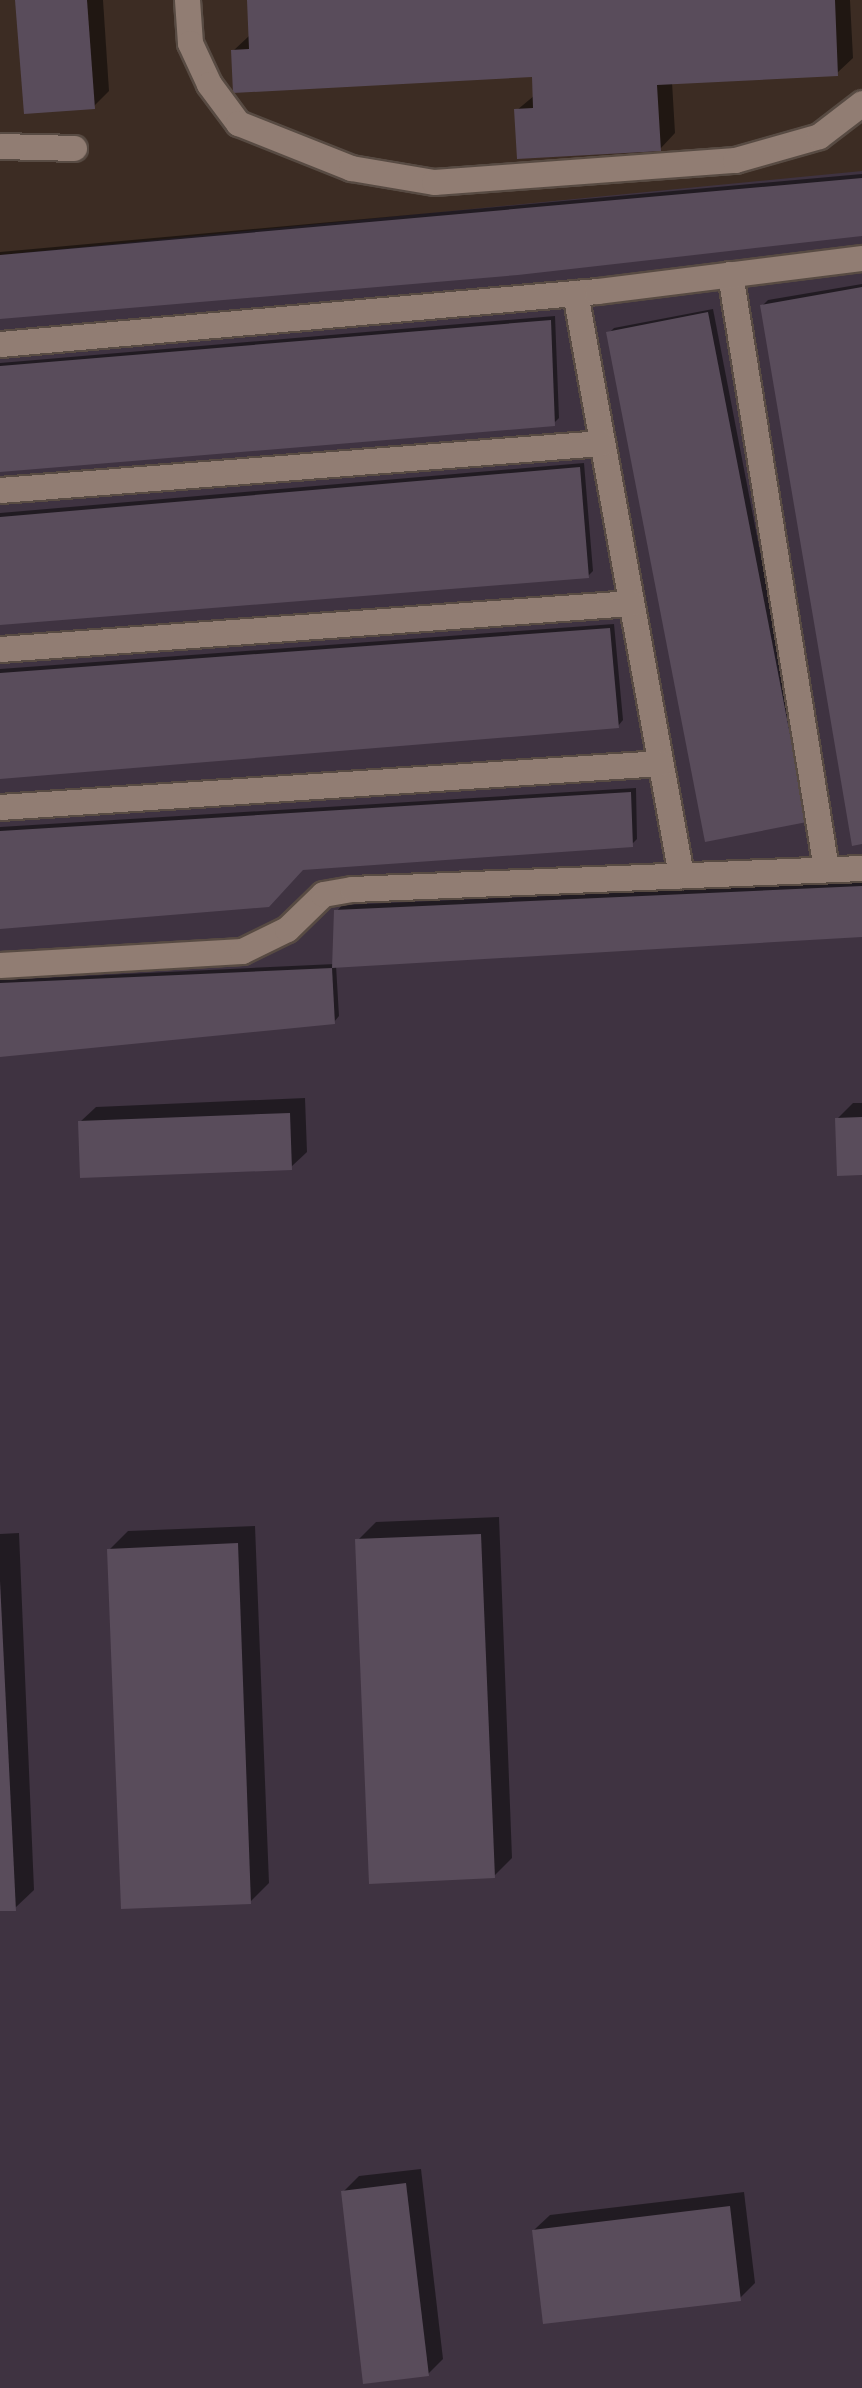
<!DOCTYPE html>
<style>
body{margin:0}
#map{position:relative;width:862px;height:2388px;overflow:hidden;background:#3c2c23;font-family:"Fira Sans",sans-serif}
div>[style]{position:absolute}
.industrial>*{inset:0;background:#3f3341}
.shadow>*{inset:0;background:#0007}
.building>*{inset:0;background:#594c5b}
.roads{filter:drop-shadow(2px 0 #584b43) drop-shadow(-2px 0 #584b43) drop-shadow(0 2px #584b43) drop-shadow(0 -2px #584b43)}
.lane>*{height:25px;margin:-12.5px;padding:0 12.5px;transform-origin:12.5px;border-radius:12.5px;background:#917d73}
span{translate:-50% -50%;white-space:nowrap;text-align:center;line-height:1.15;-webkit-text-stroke:8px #3c2c23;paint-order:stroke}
</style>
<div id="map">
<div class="industrial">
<div style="clip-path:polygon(862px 171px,862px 2388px,0 2388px,0 255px)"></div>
</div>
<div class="shadow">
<div style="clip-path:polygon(18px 0,103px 0,109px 91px,94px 106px)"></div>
<div style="clip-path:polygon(250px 0,850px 0,853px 58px,837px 73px,672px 82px,675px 133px,660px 149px,517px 110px,535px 95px,534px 74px,233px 51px,249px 36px)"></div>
<div style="clip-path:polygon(862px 174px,862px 234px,0 316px,0 252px)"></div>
<div style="clip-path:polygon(862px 284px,862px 842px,763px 305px,768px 300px)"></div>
<div style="clip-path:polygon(713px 309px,811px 815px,609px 333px,614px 328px)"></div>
<div style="clip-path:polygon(555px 316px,559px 418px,554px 423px,0 470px,0 363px)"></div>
<div style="clip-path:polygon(584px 463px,593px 571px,588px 576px,0 622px,0 513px)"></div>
<div style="clip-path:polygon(614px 624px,623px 720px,618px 726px,0 777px,0 669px)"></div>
<div style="clip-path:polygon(636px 788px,637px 839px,632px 844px,303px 867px,0 926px,0 827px)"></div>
<div style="clip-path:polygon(862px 882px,862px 935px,336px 965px,339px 1016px,334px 1022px,0 1054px,0 980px,335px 964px,337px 911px,342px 905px)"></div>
<div style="clip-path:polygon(305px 1098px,307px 1152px,291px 1167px,80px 1122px,96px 1107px)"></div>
<div style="clip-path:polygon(853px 1103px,862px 1103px,862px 1172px,837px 1119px)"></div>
<div style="clip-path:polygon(499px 1517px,512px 1858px,494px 1876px,358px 1540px,376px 1522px)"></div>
<div style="clip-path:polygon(255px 1526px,269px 1883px,250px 1902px,109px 1550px,128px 1531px)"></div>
<div style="clip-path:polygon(19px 1533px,34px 1890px,15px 1908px,0 1909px,0 1534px)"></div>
<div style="clip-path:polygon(421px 2169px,443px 2359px,428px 2374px,343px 2192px,359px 2176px)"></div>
<div style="clip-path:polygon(744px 2192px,755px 2283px,740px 2298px,534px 2230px,550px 2215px)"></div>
</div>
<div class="building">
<div style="clip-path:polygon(15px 0,87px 0,95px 109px,24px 114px)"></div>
<div style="clip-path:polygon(247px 0,835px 0,838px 76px,657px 85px,661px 151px,517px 159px,514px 109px,533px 108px,532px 77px,233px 93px,231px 50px,249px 49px)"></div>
<div style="clip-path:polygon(862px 178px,862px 236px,518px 275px,0 319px,0 255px)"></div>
<div style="clip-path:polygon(862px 287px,862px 844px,852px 846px,760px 305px)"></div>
<div style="clip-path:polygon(708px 312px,807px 822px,705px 842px,606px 332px)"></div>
<div style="clip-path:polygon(551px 320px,555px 426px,0 472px,0 366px)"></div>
<div style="clip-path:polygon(580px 467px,589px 578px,0 625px,0 517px)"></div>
<div style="clip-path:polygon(610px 628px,619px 728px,0 779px,0 673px)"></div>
<div style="clip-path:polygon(631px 792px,633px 847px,303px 870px,269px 907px,0 929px,0 831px)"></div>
<div style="clip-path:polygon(862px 886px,862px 937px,332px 968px,334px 910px)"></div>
<div style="clip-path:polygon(332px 968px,335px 1024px,0 1057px,0 983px)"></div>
<div style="clip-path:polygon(290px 1113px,292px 1170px,80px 1178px,78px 1121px)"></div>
<div style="clip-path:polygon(862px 1117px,862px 1175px,837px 1176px,835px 1118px)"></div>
<div style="clip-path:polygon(481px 1534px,495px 1878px,369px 1884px,355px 1539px)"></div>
<div style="clip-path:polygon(238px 1543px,251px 1904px,121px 1909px,107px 1549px)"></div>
<div style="clip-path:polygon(0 1581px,16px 1911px,0 1911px)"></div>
<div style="clip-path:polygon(406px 2183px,429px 2376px,363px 2384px,341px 2191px)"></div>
<div style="clip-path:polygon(730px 2206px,741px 2301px,543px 2324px,532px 2230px)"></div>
</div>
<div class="roads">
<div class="lane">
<div style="left:187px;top:0;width:43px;rotate:86deg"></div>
<div style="left:190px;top:43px;width:45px;rotate:65.1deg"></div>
<div style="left:209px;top:84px;width:49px;rotate:53.4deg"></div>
<div style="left:238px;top:123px;width:122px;rotate:21.7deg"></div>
<div style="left:351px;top:168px;width:84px;rotate:9.6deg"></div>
<div style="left:434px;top:182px;width:302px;rotate:-4.2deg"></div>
<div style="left:735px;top:160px;width:87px;rotate:-15.9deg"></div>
<div style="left:819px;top:136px;width:54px;rotate:-37.5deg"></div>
<div style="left:0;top:146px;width:74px;rotate:1.5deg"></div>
<div style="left:730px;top:274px;width:603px;rotate:80.83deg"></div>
<div style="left:575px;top:293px;width:592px;rotate:79.68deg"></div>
<div style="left:0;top:344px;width:599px;rotate:-5.07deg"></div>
<div style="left:597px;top:291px;width:267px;rotate:-7.1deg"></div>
<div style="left:0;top:490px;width:603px;rotate:-4.47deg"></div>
<div style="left:0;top:649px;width:633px;rotate:-4.17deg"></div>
<div style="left:0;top:807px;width:661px;rotate:-3.81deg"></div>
<div style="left:0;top:965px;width:242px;rotate:-3.3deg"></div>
<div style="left:242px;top:951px;width:50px;rotate:-26.1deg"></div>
<div style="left:287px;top:929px;width:50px;rotate:-44.2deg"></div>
<div style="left:323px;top:894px;width:29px;rotate:-10deg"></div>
<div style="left:352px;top:889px;width:510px;rotate:-2.36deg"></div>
</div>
</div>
</div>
